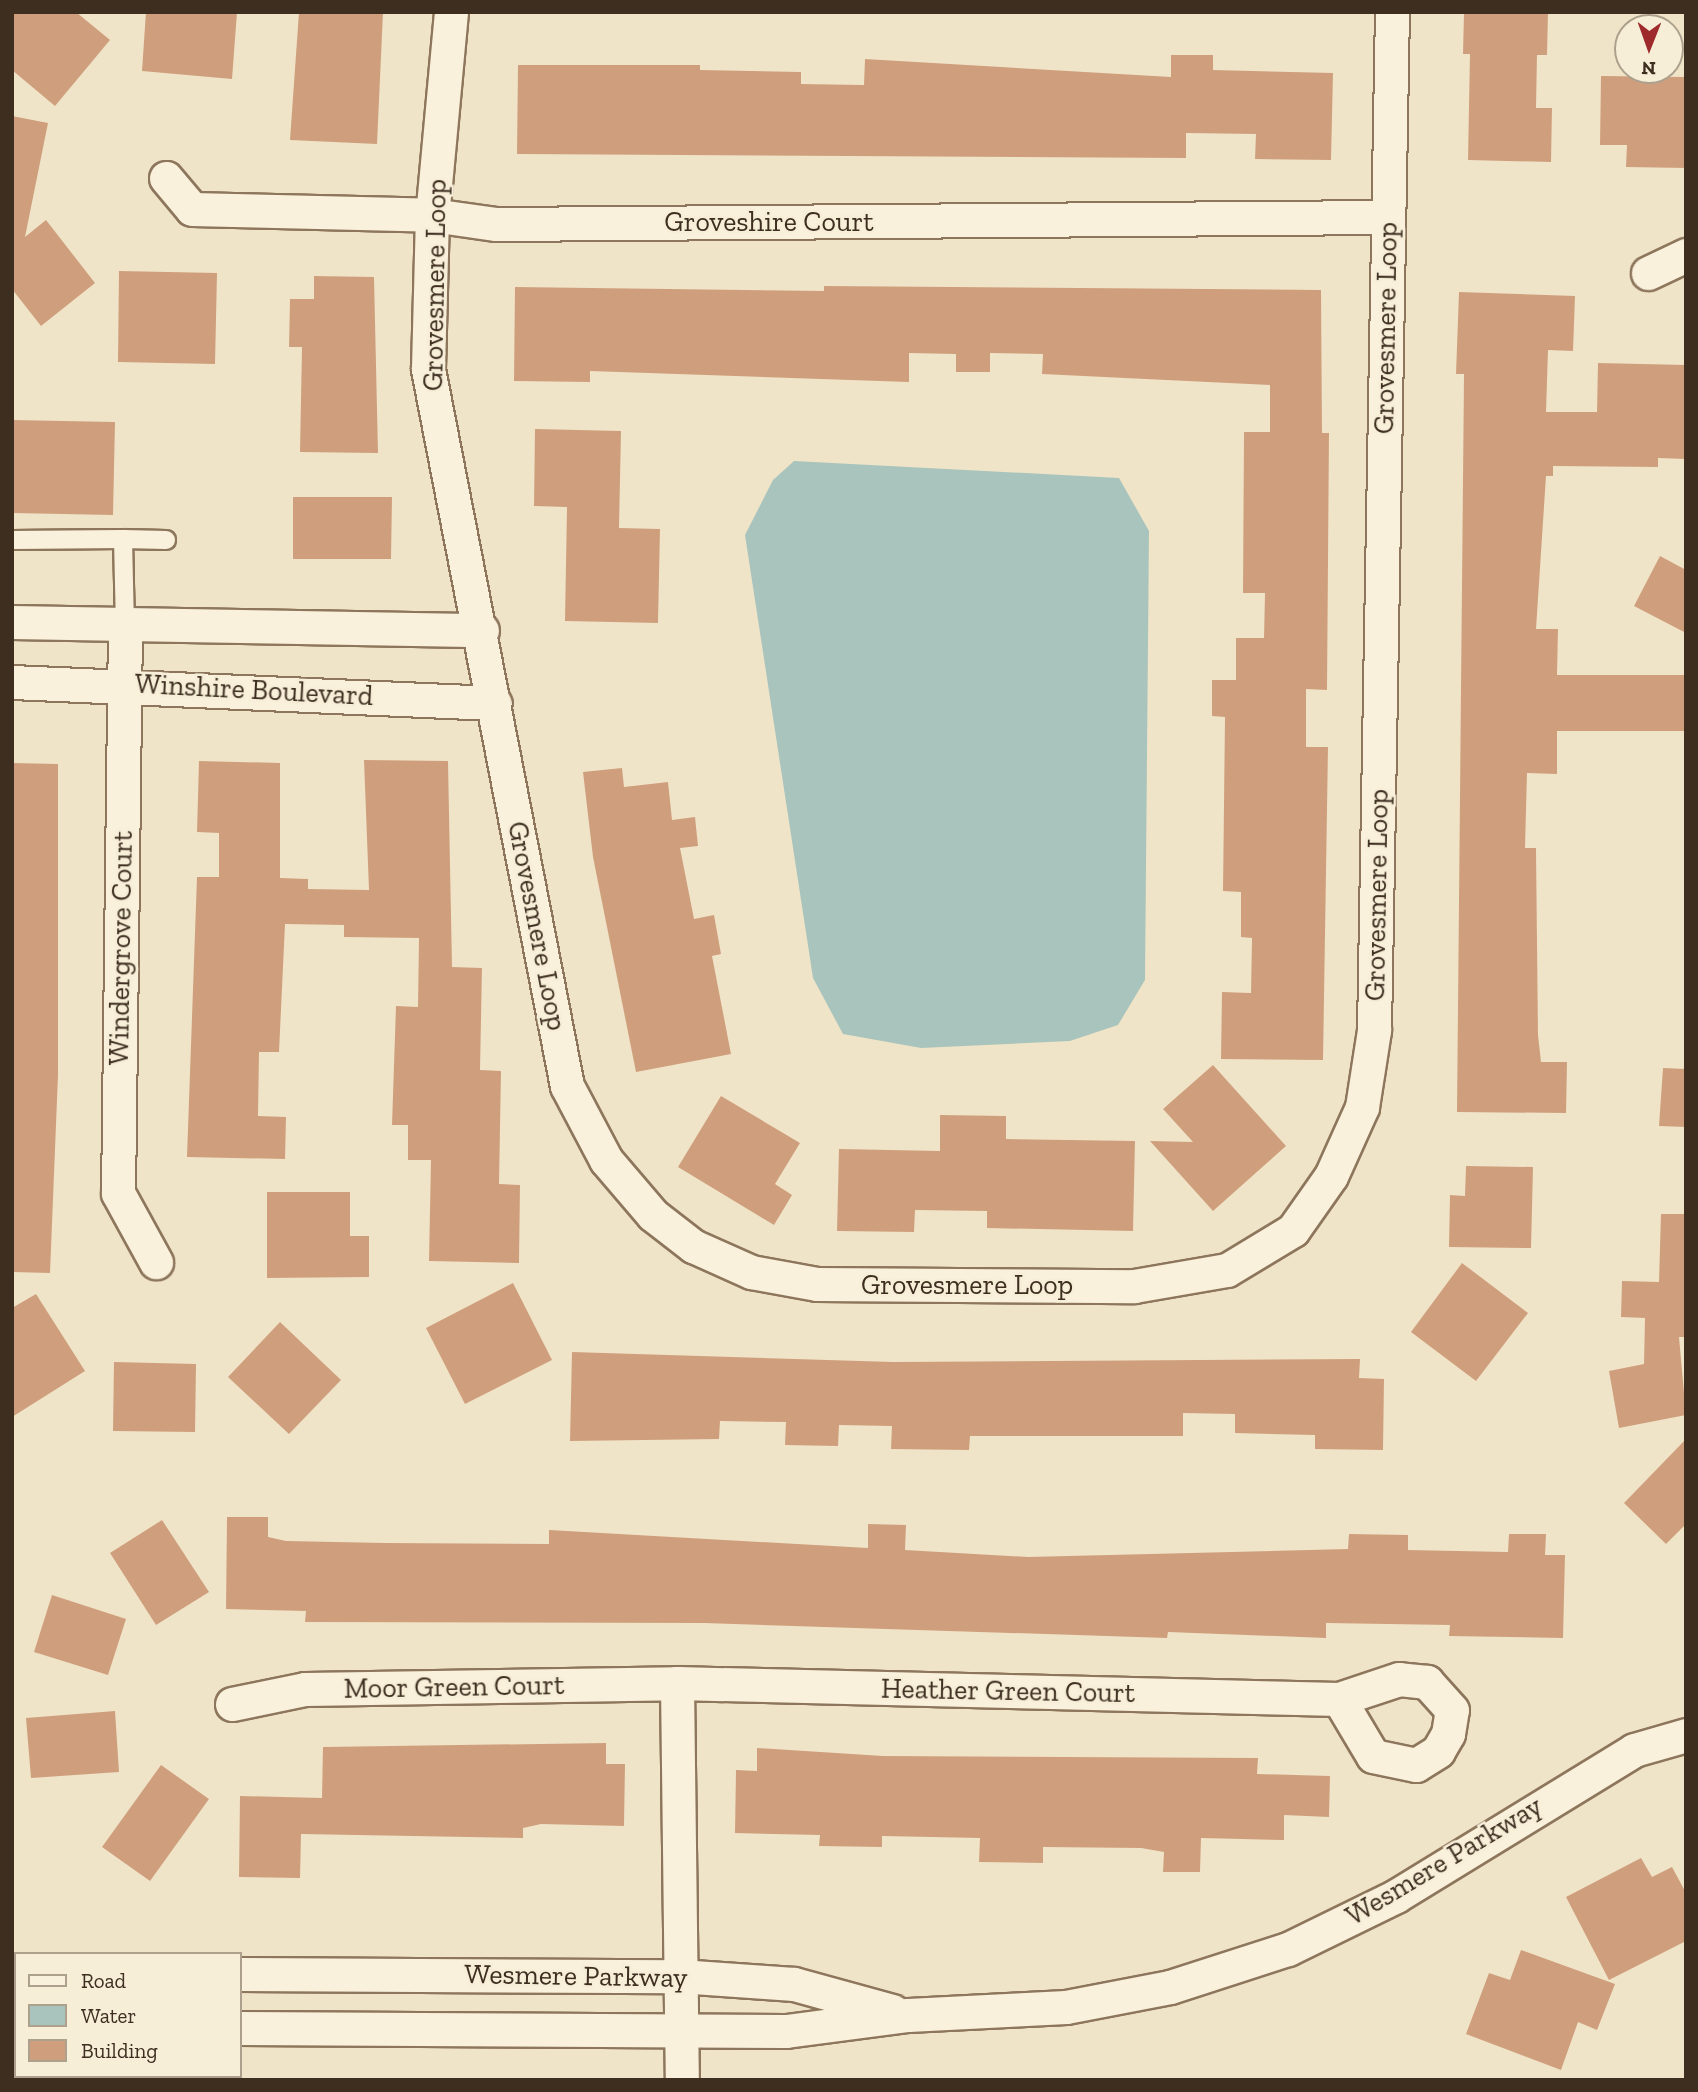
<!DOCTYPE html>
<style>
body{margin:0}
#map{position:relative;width:1698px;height:2092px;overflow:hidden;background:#f0e4c8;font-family:"Zilla Slab",serif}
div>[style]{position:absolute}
.water>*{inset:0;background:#a9c4bc}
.building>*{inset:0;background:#cf9f7d}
.roads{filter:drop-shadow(2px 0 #8d765c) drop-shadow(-2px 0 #8d765c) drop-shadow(0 2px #8d765c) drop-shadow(0 -2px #8d765c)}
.lane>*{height:18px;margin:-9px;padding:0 9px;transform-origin:9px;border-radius:9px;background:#faf1dc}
.street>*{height:33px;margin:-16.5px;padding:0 16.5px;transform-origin:16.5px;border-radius:16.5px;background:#faf1dc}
span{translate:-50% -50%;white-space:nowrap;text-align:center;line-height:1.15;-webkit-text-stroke:5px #f7eed8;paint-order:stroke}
.street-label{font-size:28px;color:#3d2e20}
.frame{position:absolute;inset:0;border:14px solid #3d2e20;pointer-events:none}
.legend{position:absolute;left:14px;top:1952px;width:228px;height:126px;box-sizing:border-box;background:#f7eed8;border:2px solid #ada18e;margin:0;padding:9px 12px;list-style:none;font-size:21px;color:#3d2e20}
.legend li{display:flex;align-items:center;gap:14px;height:35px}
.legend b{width:35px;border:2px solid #ada18e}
.north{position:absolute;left:1614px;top:14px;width:70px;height:70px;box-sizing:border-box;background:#f7eed8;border:2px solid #ada18e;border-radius:50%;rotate:181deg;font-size:19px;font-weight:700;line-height:28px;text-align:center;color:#3d2e20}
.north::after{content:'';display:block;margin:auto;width:24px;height:32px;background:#9e2a2b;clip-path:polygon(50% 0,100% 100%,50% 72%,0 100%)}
</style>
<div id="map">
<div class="water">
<div style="clip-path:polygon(794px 461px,1119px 478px,1149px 531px,1145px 980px,1118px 1025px,1070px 1041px,921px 1048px,843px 1034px,813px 978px,745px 535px,773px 480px)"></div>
</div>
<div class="building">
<div style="clip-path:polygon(12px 12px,76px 12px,110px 40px,55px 106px,12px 70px)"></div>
<div style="clip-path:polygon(146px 12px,237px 12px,232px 79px,142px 71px)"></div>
<div style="clip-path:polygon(299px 12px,383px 12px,377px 144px,290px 140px)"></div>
<div style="clip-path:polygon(1464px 12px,1548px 12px,1547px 55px,1537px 55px,1536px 108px,1552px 108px,1551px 162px,1468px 160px,1470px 54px,1463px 54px)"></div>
<div style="clip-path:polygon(1171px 55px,1213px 55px,1213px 70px,1333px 73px,1331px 160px,1255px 159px,1256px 134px,1186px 133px,1186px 158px,517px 154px,518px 65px,700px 65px,700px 70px,801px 72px,801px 84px,864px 85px,865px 59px,1171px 77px)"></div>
<div style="clip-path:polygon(1601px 76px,1686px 77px,1686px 168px,1626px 167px,1627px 145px,1600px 145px)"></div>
<div style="clip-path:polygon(12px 116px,48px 123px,25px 237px,46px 220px,95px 283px,41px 326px,12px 289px)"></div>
<div style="clip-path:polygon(119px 271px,217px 273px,215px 364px,118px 362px)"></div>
<div style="clip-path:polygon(314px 276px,374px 277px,378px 453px,300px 452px,302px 347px,289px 347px,290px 299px,314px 299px)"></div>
<div style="clip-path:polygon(824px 286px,1321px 290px,1322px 433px,1329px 433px,1327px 690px,1306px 689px,1306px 747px,1328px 747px,1323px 1060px,1221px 1059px,1222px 992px,1251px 993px,1252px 938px,1241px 937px,1241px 892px,1223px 891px,1225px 717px,1212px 716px,1212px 680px,1236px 680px,1236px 638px,1264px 638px,1265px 593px,1243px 593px,1244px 432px,1270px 432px,1270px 385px,1042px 374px,1043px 354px,990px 353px,990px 372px,956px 372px,956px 354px,909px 353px,909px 382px,590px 371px,590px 382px,514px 381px,515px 287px,824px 291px)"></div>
<div style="clip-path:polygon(1459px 292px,1575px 296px,1573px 351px,1548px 350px,1546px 412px,1597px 412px,1598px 363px,1686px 365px,1686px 459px,1658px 458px,1658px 467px,1553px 466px,1553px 476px,1546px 476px,1536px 629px,1558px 629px,1557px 675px,1686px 675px,1686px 731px,1557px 731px,1557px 774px,1527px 773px,1525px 848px,1536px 848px,1538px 1035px,1541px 1062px,1567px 1062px,1566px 1113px,1457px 1112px,1464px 374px,1456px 374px)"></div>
<div style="clip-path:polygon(12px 420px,115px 422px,113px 515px,12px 513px)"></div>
<div style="clip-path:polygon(535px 429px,621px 431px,619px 528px,660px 529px,658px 623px,565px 621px,567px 507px,534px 506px)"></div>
<div style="clip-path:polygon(293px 497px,392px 497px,391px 559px,293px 559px)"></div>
<div style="clip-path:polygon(1660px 556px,1686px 570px,1686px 633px,1634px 606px)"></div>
<div style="clip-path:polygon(364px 760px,448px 761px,452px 967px,482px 968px,480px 1070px,501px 1071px,499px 1184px,520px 1185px,519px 1263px,429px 1261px,431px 1160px,408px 1160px,408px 1125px,392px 1125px,396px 1006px,418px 1007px,419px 938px,344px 937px,344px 925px,285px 924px,279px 1052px,259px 1052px,258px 1116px,286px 1117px,285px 1159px,187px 1157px,197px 877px,219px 877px,219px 833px,197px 832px,199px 761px,280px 763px,280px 878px,308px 879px,308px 889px,369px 890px)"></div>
<div style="clip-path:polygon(12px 763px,58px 764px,58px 1075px,50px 1273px,12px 1272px)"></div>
<div style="clip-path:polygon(622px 768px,624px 787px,668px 782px,672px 820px,695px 817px,698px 846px,680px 848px,694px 919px,714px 915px,721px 954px,712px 956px,731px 1054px,636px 1072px,593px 857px,583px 772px)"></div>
<div style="clip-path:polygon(1213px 1065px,1286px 1146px,1213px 1211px,1150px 1141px,1193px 1142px,1163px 1109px)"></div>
<div style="clip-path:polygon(1663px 1068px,1686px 1069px,1686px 1127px,1659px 1126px)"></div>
<div style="clip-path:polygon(721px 1096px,800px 1143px,775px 1184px,792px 1195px,774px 1225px,678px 1167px)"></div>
<div style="clip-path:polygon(940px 1115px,1006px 1116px,1006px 1139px,1135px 1141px,1133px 1231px,987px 1228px,987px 1211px,915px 1210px,914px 1232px,837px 1231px,839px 1149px,940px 1151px)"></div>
<div style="clip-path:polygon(1466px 1166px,1533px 1167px,1531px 1248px,1449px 1247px,1450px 1195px,1465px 1196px)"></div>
<div style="clip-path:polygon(267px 1192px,350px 1192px,350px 1236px,369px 1236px,369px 1277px,267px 1278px)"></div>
<div style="clip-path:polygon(1661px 1214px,1686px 1214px,1686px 1337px,1679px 1337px,1686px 1415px,1619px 1428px,1609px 1371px,1644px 1364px,1645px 1318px,1621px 1317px,1622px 1281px,1659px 1282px)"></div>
<div style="clip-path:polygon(1462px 1263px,1528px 1313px,1476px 1381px,1411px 1332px)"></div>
<div style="clip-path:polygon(513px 1283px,552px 1360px,465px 1404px,426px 1328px)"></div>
<div style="clip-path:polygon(36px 1294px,85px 1371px,12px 1417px,12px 1308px)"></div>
<div style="clip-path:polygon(280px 1322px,341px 1380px,289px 1434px,228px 1377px)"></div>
<div style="clip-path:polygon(572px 1352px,893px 1362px,1360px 1359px,1359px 1378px,1384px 1379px,1383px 1450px,1315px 1449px,1315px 1435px,1235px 1433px,1235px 1414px,1183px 1413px,1183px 1436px,970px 1436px,969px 1450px,891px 1449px,892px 1426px,839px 1425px,838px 1446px,785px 1445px,786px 1422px,720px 1421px,719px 1439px,570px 1441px)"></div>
<div style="clip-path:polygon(114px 1362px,196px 1364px,195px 1432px,113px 1431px)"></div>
<div style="clip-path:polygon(1686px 1439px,1686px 1524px,1666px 1544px,1624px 1503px)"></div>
<div style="clip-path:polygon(227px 1517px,268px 1517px,268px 1537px,286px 1541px,386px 1543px,549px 1544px,549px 1530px,868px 1548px,868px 1524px,906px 1525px,905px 1550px,1028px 1557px,1348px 1549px,1349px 1534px,1408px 1535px,1408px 1550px,1508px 1552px,1509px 1534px,1546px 1534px,1545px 1555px,1565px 1555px,1563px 1638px,1449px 1636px,1450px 1625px,1326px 1623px,1326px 1638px,1168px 1632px,1167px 1638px,704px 1623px,305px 1622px,306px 1611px,226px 1609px)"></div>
<div style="clip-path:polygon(162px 1520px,209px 1592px,156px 1625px,110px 1553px)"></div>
<div style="clip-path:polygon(52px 1595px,126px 1619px,108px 1675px,34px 1652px)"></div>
<div style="clip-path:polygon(115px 1711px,119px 1772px,31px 1778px,26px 1718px)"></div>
<div style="clip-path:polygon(606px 1743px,606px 1764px,625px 1764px,624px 1826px,541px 1824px,523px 1828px,523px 1838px,301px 1834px,300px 1878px,239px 1877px,240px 1796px,322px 1798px,323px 1747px)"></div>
<div style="clip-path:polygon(757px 1748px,883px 1756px,1258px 1758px,1257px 1774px,1330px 1776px,1329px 1817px,1284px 1815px,1284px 1840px,1201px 1838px,1200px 1872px,1163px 1872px,1164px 1852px,1141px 1848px,1043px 1847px,1043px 1863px,979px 1862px,980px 1838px,882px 1836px,882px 1847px,819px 1846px,820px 1835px,735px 1833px,736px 1770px,757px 1771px)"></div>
<div style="clip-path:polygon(161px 1765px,209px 1799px,150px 1881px,102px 1847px)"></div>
<div style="clip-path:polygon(1641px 1858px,1652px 1877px,1672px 1867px,1686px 1893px,1686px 1941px,1609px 1980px,1566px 1897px)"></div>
<div style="clip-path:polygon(1521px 1950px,1615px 1984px,1597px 2030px,1578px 2022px,1561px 2070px,1466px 2034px,1489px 1973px,1510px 1980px)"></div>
</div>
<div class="roads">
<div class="lane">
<div style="left:123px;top:539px;width:43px;rotate:1.3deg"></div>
<div style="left:12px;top:540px;width:111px;rotate:-0.5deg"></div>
<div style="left:123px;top:539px;width:85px;rotate:88.7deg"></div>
</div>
<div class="street">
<div style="left:451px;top:12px;width:204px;rotate:95.3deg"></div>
<div style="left:432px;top:215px;width:154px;rotate:91.5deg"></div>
<div style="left:428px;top:369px;width:730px;rotate:79.03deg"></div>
<div style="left:567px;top:1086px;width:84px;rotate:62.2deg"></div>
<div style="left:606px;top:1160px;width:72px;rotate:49.5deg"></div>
<div style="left:653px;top:1215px;width:51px;rotate:37.8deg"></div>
<div style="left:693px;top:1246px;width:64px;rotate:24.1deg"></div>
<div style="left:751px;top:1272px;width:67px;rotate:10.3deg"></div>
<div style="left:817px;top:1284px;width:317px;rotate:0.4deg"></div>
<div style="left:1134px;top:1286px;width:94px;rotate:-9.8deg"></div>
<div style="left:1227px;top:1270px;width:77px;rotate:-31.2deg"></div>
<div style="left:1293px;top:1230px;width:66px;rotate:-54.9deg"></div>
<div style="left:1331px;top:1176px;width:76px;rotate:-65.8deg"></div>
<div style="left:1362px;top:1107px;width:78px;rotate:-81.1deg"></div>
<div style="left:1374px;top:1030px;width:1018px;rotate:-88.99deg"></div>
<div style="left:166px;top:178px;width:40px;rotate:50deg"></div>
<div style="left:192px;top:209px;width:240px;rotate:1.4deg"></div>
<div style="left:432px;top:215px;width:65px;rotate:8deg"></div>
<div style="left:496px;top:224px;width:892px;rotate:-0.45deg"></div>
<div style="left:1648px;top:273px;width:42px;rotate:-25.3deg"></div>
<div style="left:12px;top:622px;width:470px;rotate:1deg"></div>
<div style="left:125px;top:624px;width:569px;rotate:90.7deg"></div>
<div style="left:118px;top:1193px;width:79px;rotate:61.2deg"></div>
<div style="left:12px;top:682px;width:483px;rotate:2.5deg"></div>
<div style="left:677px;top:1683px;width:397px;rotate:89.3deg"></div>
<div style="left:232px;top:1704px;width:75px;rotate:-11.6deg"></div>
<div style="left:305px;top:1689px;width:372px;rotate:-0.9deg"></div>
<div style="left:677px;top:1683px;width:662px;rotate:1.38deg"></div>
<div style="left:1339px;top:1699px;width:66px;rotate:59.2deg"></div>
<div style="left:1373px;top:1756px;width:44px;rotate:11.8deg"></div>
<div style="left:1416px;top:1765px;width:26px;rotate:-32deg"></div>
<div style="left:1438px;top:1751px;width:20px;rotate:-60deg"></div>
<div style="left:1448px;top:1734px;width:24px;rotate:-81deg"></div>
<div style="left:1452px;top:1710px;width:38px;rotate:-132deg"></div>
<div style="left:1427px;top:1682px;width:28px;rotate:-174deg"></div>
<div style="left:1399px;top:1679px;width:63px;rotate:161.6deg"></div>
<div style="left:12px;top:1973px;width:4px"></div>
<div style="left:240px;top:1974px;width:439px;rotate:0.3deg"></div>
<div style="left:679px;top:1976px;width:115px;rotate:4deg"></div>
<div style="left:794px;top:1984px;width:102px;rotate:15.4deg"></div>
<div style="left:240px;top:2028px;width:546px;rotate:0.31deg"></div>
<div style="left:786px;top:2031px;width:123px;rotate:-7.5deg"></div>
<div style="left:908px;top:2015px;width:158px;rotate:-2.9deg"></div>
<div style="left:1066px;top:2007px;width:106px;rotate:-10.9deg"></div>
<div style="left:1170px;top:1987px;width:124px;rotate:-17.9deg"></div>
<div style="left:1288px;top:1949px;width:120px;rotate:-26.1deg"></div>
<div style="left:1396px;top:1896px;width:279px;rotate:-31.5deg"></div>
<div style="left:1634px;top:1750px;width:54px;rotate:-16.1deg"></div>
<div style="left:12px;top:2029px;width:4px"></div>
</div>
</div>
<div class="street-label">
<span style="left:769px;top:222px">Groveshire Court</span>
<span style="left:435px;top:285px;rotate:-89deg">Grovesmere Loop</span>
<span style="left:1386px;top:328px;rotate:-89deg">Grovesmere Loop</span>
<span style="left:254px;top:690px;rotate:3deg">Winshire Boulevard</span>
<span style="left:1377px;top:895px;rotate:-89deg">Grovesmere Loop</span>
<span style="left:537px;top:926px;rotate:79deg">Grovesmere Loop</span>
<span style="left:121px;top:948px;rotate:-89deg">Windergrove Court</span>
<span style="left:967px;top:1285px">Grovesmere Loop</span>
<span style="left:454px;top:1687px;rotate:-1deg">Moor Green Court</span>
<span style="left:1008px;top:1691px;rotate:1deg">Heather Green Court</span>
<span style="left:1444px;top:1861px;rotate:-31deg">Wesmere Parkway</span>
<span style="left:576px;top:1976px;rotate:1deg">Wesmere Parkway</span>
</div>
<div class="frame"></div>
<ul class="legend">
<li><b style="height:9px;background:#faf1dc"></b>Road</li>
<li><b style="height:19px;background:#a9c4bc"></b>Water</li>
<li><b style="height:19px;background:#cf9f7d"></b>Building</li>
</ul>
<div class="north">N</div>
</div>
